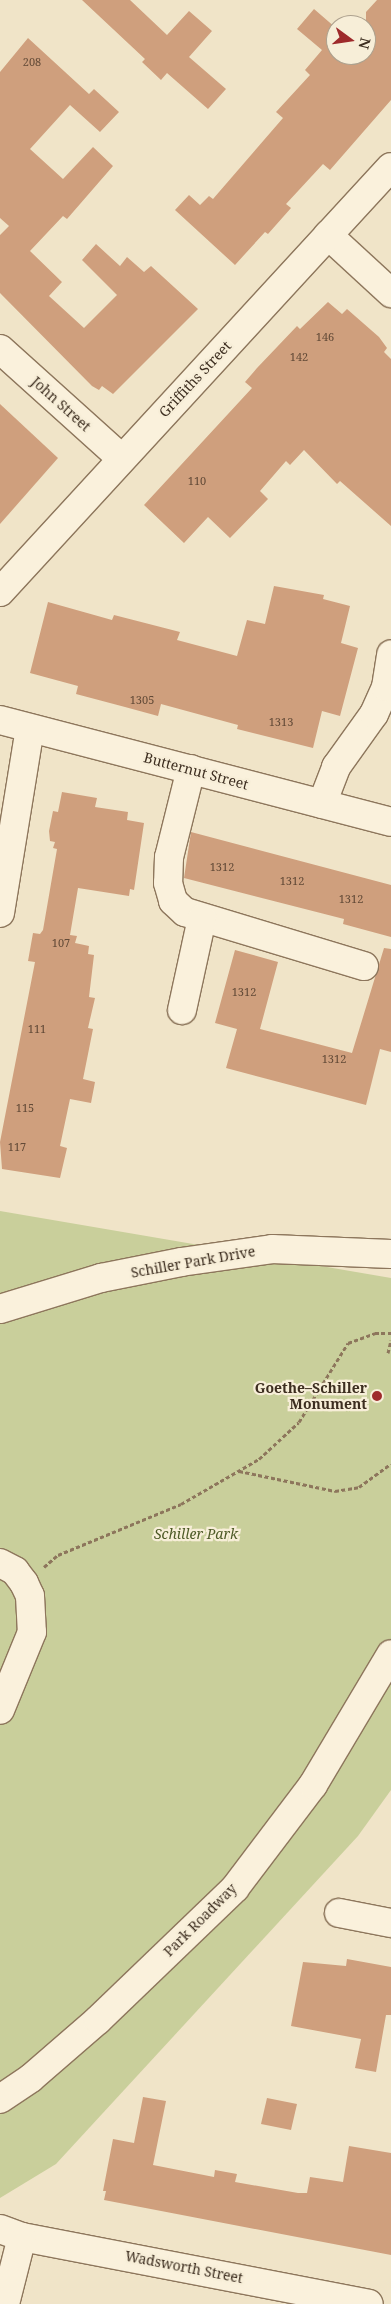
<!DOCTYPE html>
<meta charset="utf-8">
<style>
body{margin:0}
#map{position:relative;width:391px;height:2304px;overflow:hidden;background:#f0e4c8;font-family:"Noto Serif",serif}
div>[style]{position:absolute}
.green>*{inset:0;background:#c9cf9b}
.building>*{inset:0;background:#cf9f7d}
.path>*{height:3px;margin-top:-1.5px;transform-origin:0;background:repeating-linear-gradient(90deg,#8d765c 0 4px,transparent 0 6.5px)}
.roads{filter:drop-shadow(1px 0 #8d765c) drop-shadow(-1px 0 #8d765c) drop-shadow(0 1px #8d765c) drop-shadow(0 -1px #8d765c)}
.minor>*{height:28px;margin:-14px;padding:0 14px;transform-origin:14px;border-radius:14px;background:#faf1dc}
.dots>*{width:14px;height:14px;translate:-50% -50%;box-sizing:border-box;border:2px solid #f7eed8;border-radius:50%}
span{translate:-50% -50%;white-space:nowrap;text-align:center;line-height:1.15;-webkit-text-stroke:4.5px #f7eed8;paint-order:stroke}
.number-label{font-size:11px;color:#624a37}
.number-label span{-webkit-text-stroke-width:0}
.street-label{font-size:14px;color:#3d2e20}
.poi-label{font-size:14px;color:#3d2e20;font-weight:700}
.right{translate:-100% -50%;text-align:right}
.park-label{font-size:14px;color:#4d5a26;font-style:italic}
.north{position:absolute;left:326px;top:15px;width:50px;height:50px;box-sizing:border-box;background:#f7eed8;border:1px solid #ada18e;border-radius:50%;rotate:104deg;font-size:14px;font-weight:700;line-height:20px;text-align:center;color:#3d2e20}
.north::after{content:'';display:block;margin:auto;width:18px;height:22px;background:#9e2a2b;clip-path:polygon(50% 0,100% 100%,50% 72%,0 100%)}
</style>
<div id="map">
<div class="green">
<div style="clip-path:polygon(0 1211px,391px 1278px,391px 1790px,358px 1836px,56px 2164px,0 2198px)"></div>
</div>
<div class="building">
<div style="clip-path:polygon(82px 0,130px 0,167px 35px,189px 11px,212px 31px,189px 57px,226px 89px,208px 109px,167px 73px,161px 80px,142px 62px,145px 59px)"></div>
<div style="clip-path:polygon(377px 0,391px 0,391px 100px,330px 170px,323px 164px,286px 204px,291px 208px,268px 234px,265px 232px,235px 265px,175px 210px,189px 195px,200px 205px,209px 196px,213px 199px,283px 118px,276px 112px,310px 75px,305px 70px,322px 50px,297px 29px,314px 9px,336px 28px,336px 55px,366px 55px,366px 12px)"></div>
<div style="clip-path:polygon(28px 38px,89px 94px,94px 89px,119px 112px,100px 132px,70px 105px,30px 149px,63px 179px,93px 147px,113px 166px,67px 219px,63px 216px,30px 251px,62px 282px,49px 296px,84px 328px,117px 295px,82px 260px,96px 244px,120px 266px,127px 257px,144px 272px,151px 266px,198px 309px,113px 394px,102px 386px,99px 390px,92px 386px,0 293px,0 235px,9px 226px,0 218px,0 72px)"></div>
<div style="clip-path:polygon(328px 302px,342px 314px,347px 309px,379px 337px,387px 348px,384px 352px,391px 359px,391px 526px,340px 481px,337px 484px,304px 450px,290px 465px,286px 461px,260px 491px,268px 499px,230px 538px,208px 517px,184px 543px,144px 505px,252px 388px,245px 382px,257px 368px,297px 326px,300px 329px)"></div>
<div style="clip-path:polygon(0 404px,58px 458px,0 524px)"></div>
<div style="clip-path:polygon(274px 586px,324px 595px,323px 599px,350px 606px,341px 643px,358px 648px,340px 716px,322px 711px,313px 748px,237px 729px,238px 725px,161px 704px,158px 716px,125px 707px,76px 694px,78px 686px,30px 673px,48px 602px,112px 620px,114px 615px,180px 632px,177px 640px,237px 656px,247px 620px,265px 624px)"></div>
<div style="clip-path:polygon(62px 792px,97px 798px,95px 807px,128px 812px,127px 820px,144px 823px,134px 890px,130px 889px,129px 896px,78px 888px,70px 935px,77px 936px,75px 943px,89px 946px,88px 954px,94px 955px,89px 997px,95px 998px,88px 1028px,93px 1029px,83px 1079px,95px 1082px,91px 1103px,70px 1099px,60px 1146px,67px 1148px,60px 1178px,2px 1169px,0 1142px,35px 962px,28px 961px,33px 933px,40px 934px,43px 930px,57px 849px,53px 848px,55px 842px,50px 841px,49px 831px,53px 811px,58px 812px)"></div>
<div style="clip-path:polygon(191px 832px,391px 885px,391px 937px,343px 924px,344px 919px,184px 878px)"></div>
<div style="clip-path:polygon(384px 948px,391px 949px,391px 1052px,380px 1049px,366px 1105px,226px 1068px,237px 1029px,215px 1023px,235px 950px,278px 962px,260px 1029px,352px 1053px)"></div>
<div style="clip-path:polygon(347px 1959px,391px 1967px,391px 2015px,386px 2015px,376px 2072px,355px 2068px,361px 2039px,291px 2026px,303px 1962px,346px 1966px)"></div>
<div style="clip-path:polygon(143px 2097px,166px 2101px,153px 2165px,214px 2177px,215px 2170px,237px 2174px,235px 2182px,298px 2193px,307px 2193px,310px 2177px,343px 2182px,349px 2146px,391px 2153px,391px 2255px,104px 2200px,106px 2191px,103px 2191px,113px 2139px,134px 2143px)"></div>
<div style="clip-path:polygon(267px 2098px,297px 2104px,291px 2130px,261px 2124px)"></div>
</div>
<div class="path">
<div style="left:388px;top:1353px;width:13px;rotate:-77deg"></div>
<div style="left:239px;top:1471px;width:98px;rotate:11.8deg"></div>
<div style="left:335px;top:1491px;width:24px;rotate:-9deg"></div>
<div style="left:359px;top:1487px;width:39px;rotate:-36deg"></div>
<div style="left:44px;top:1567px;width:18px;rotate:-41deg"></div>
<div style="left:58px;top:1555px;width:133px;rotate:-22.5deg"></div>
<div style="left:181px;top:1504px;width:90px;rotate:-30deg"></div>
<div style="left:259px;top:1459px;width:54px;rotate:-42.8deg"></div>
<div style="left:299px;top:1422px;width:93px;rotate:-58.2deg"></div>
<div style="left:348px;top:1343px;width:29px;rotate:-20deg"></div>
<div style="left:375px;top:1333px;width:16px"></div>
</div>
<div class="roads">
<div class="minor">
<div style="left:328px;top:235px;width:86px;rotate:42.6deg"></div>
<div style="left:0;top:349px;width:164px;rotate:42deg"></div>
<div style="left:0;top:592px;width:577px;rotate:-47.39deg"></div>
<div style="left:0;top:720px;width:404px;rotate:14.6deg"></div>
<div style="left:191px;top:769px;width:91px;rotate:104deg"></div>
<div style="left:169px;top:857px;width:26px;rotate:92deg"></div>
<div style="left:168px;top:883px;width:19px;rotate:74deg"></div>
<div style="left:173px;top:901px;width:16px;rotate:43deg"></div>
<div style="left:185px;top:912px;width:187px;rotate:16.8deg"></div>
<div style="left:322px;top:804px;width:40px;rotate:-69deg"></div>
<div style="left:336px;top:767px;width:65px;rotate:-54.4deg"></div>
<div style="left:374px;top:714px;width:30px;rotate:-66deg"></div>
<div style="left:386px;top:687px;width:33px;rotate:-81deg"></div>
<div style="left:0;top:913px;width:187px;rotate:-80.8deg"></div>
<div style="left:182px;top:1010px;width:94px;rotate:-77.7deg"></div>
<div style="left:0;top:1309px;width:106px;rotate:-17.1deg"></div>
<div style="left:101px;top:1278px;width:82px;rotate:-11.3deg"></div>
<div style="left:181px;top:1262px;width:92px;rotate:-8.1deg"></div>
<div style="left:272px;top:1249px;width:119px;rotate:2.4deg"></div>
<div style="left:0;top:1563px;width:17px;rotate:28deg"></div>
<div style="left:15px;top:1571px;width:15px;rotate:53deg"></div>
<div style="left:24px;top:1583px;width:14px;rotate:65deg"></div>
<div style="left:30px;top:1596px;width:36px;rotate:87deg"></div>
<div style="left:32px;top:1632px;width:84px;rotate:112.3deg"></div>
<div style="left:339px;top:1913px;width:53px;rotate:10.9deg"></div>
<div style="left:0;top:2099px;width:37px;rotate:-34deg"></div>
<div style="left:31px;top:2078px;width:89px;rotate:-40.9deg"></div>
<div style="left:98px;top:2020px;width:190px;rotate:-43.9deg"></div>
<div style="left:235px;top:1888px;width:129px;rotate:-52.9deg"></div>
<div style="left:313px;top:1785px;width:152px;rotate:-59.2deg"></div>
<div style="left:0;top:2229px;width:23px;rotate:20deg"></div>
<div style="left:22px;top:2237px;width:353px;rotate:10.9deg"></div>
<div style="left:5px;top:2304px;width:69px;rotate:-75.8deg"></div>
</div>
</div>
<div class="dots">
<div style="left:377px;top:1396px;background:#9e2a2b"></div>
</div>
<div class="number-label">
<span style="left:32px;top:62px">208</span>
<span style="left:325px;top:337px">146</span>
<span style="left:299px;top:357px">142</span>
<span style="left:197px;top:481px">110</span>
<span style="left:142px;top:700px">1305</span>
<span style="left:281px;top:722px">1313</span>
<span style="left:222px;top:867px">1312</span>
<span style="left:292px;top:881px">1312</span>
<span style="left:351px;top:899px">1312</span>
<span style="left:61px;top:943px">107</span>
<span style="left:244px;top:992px">1312</span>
<span style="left:37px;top:1029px">111</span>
<span style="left:334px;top:1059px">1312</span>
<span style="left:25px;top:1108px">115</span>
<span style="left:17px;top:1147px">117</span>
</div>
<div class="street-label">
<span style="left:195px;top:379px;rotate:-47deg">Griffiths Street</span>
<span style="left:61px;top:404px;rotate:42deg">John Street</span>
<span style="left:196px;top:771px;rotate:15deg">Butternut Street</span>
<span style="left:193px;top:1262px;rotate:-10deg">Schiller Park Drive</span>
<span style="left:200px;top:1920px;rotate:-45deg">Park Roadway</span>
<span style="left:184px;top:2267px;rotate:11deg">Wadsworth Street</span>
</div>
<div class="poi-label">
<span class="right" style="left:367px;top:1396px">Goethe–Schiller<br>Monument</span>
</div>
<div class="park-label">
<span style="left:196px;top:1534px">Schiller Park</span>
</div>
<div class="north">N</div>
</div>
